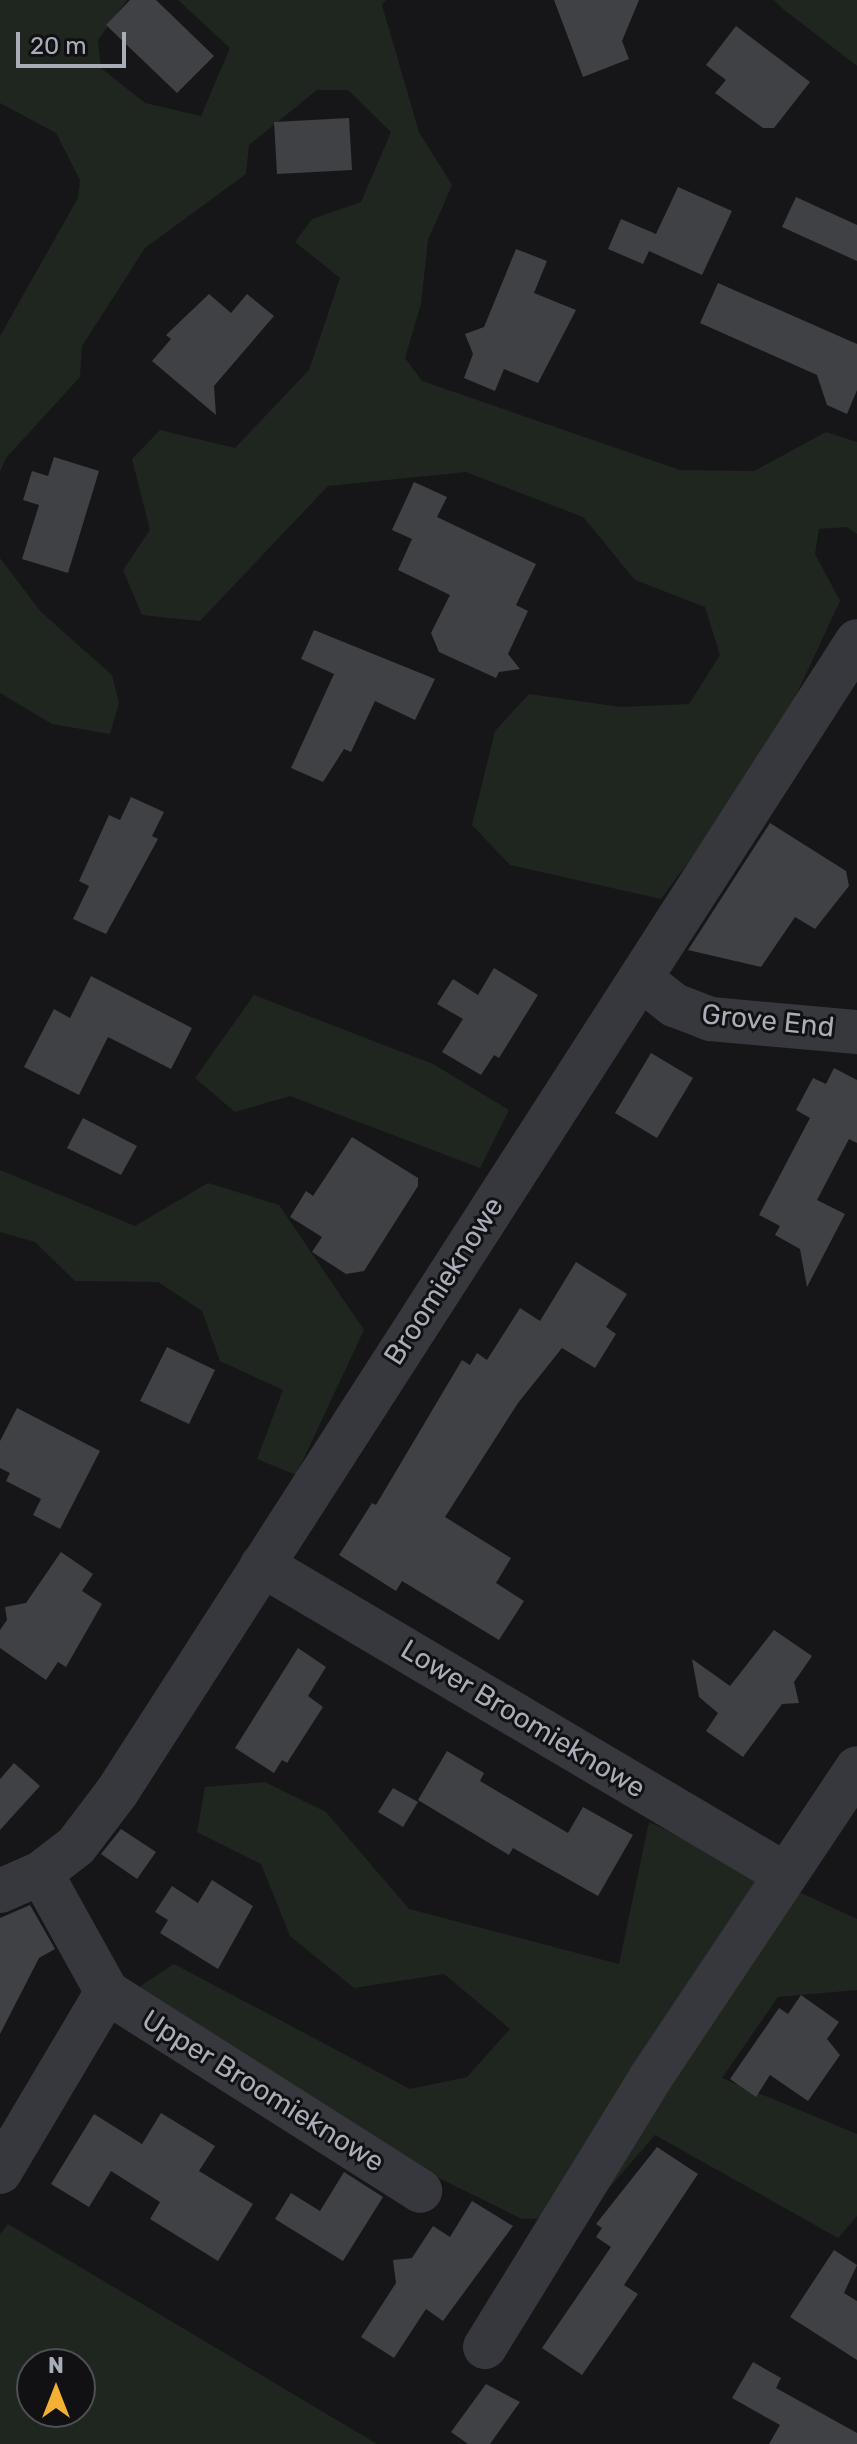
<!DOCTYPE html>
<style>
body{margin:0}
#map{position:relative;width:857px;height:2444px;overflow:hidden;background:#161618;font-family:Rubik,sans-serif}
div>[style]{position:absolute}
.green>*{inset:0;background:#1e261f}
.building>*{inset:0;background:#404145}
.street>*{height:44px;margin:-22px;padding:0 22px;transform-origin:22px;border-radius:22px;background:#37383d}
span{translate:-50% -50%;white-space:nowrap;text-align:center;line-height:1.15;-webkit-text-stroke:6px #111113;paint-order:stroke}
.street-label{font-size:28px;color:#a8adb8}
.north{position:absolute;left:16px;top:2348px;width:80px;height:80px;box-sizing:border-box;background:#111113;border:2px solid #4d4f55;border-radius:50%;rotate:0deg;font-size:22px;font-weight:700;line-height:32px;text-align:center;color:#a8adb8}
.north::after{content:'';display:block;margin:auto;width:28px;height:36px;background:#f2b134;clip-path:polygon(50% 0,100% 100%,50% 72%,0 100%)}
.scale{position:absolute;left:16px;top:32px;width:110px;height:36px;box-sizing:border-box;border:4px solid #a8adb8;border-top:0;padding-left:10px;font-size:24px;line-height:28px;white-space:nowrap;color:#a8adb8;-webkit-text-stroke:6px #111113;paint-order:stroke}
</style>
<div id="map">
<div class="green">
<div style="clip-path:polygon(0 0,127px 0,98px 40px,101px 68px,145px 103px,201px 116px,230px 48px,178px 0,386px 0,382px 5px,419px 132px,452px 185px,428px 240px,421px 304px,405px 358px,422px 381px,680px 470px,754px 471px,826px 432px,857px 442px,857px 534px,847px 527px,819px 529px,815px 554px,840px 601px,770px 751px,661px 899px,510px 865px,472px 825px,495px 731px,529px 694px,621px 707px,689px 704px,720px 655px,705px 607px,635px 580px,583px 517px,466px 472px,328px 486px,200px 621px,142px 615px,123px 570px,150px 530px,132px 459px,160px 430px,235px 448px,309px 370px,340px 278px,295px 242px,312px 219px,361px 202px,391px 132px,348px 90px,317px 90px,249px 145px,246px 174px,145px 248px,82px 346px,80px 377px,6px 458px,0 472px,0 336px,78px 198px,80px 180px,56px 133px,0 103px)"></div>
<div style="clip-path:polygon(774px 0,857px 0,857px 66px,783px 9px)"></div>
<div style="clip-path:polygon(0 558px,41px 612px,112px 675px,119px 703px,110px 734px,52px 724px,0 693px)"></div>
<div style="clip-path:polygon(254px 995px,433px 1064px,509px 1110px,480px 1168px,290px 1096px,235px 1112px,195px 1078px)"></div>
<div style="clip-path:polygon(0 1170px,135px 1226px,208px 1183px,279px 1205px,364px 1330px,296px 1475px,257px 1459px,283px 1390px,220px 1361px,202px 1311px,158px 1282px,75px 1281px,35px 1242px,0 1232px)"></div>
<div style="clip-path:polygon(265px 1782px,326px 1812px,409px 1909px,619px 1964px,649px 1822px,857px 1919px,857px 1990px,778px 1997px,722px 2078px,857px 2134px,857px 2216px,838px 2238px,655px 2135px,584px 2217px,522px 2219px,145px 2034px,139px 1987px,174px 1964px,410px 2089px,467px 2077px,510px 2029px,444px 1974px,354px 1988px,290px 1936px,261px 1864px,197px 1832px,205px 1787px)"></div>
<div style="clip-path:polygon(evenodd,8px 2224px,377px 2444px,0 2444px,0 2234px,8px 2224px,32px 2364px,80px 2364px,80px 2412px,32px 2412px,32px 2364px)"></div>
</div>
<div class="building">
<div style="clip-path:polygon(130px 0,156px 0,214px 56px,177px 93px,106px 25px)"></div>
<div style="clip-path:polygon(554px 0,639px 0,622px 41px,629px 59px,583px 77px)"></div>
<div style="clip-path:polygon(736px 26px,810px 82px,774px 128px,763px 128px,715px 93px,726px 80px,706px 65px)"></div>
<div style="clip-path:polygon(349px 118px,352px 170px,277px 174px,274px 122px)"></div>
<div style="clip-path:polygon(678px 187px,732px 211px,702px 275px,649px 251px,643px 264px,608px 249px,621px 219px,656px 234px)"></div>
<div style="clip-path:polygon(796px 197px,857px 225px,857px 261px,782px 227px)"></div>
<div style="clip-path:polygon(516px 249px,547px 261px,534px 293px,576px 310px,538px 383px,504px 369px,495px 391px,464px 378px,473px 354px,465px 334px,484px 327px)"></div>
<div style="clip-path:polygon(718px 283px,857px 344px,857px 390px,847px 414px,827px 405px,817px 375px,700px 323px)"></div>
<div style="clip-path:polygon(209px 294px,231px 313px,247px 294px,274px 316px,214px 386px,216px 415px,152px 361px,171px 339px,166px 335px)"></div>
<div style="clip-path:polygon(54px 457px,99px 471px,68px 573px,22px 559px,39px 505px,23px 500px,32px 471px,48px 476px)"></div>
<div style="clip-path:polygon(414px 482px,447px 497px,437px 517px,536px 564px,516px 605px,528px 611px,508px 654px,520px 669px,499px 672px,496px 678px,439px 652px,431px 633px,450px 595px,398px 570px,412px 539px,392px 530px)"></div>
<div style="clip-path:polygon(314px 630px,435px 679px,415px 720px,375px 701px,351px 752px,344px 749px,323px 782px,291px 768px,334px 674px,301px 659px)"></div>
<div style="clip-path:polygon(131px 797px,164px 812px,152px 836px,158px 839px,106px 934px,73px 919px,89px 886px,79px 881px,109px 815px,120px 820px)"></div>
<div style="clip-path:polygon(770px 823px,846px 871px,849px 886px,815px 929px,795px 917px,761px 967px,688px 950px)"></div>
<div style="clip-path:polygon(494px 968px,538px 995px,499px 1058px,494px 1055px,481px 1075px,442px 1052px,463px 1019px,437px 1004px,453px 979px,478px 995px)"></div>
<div style="clip-path:polygon(91px 976px,192px 1028px,171px 1069px,108px 1037px,79px 1095px,24px 1067px,54px 1009px,70px 1018px)"></div>
<div style="clip-path:polygon(651px 1053px,693px 1078px,657px 1138px,615px 1113px)"></div>
<div style="clip-path:polygon(834px 1068px,857px 1080px,857px 1143px,849px 1139px,817px 1200px,845px 1214px,807px 1287px,800px 1249px,775px 1235px,780px 1226px,759px 1215px,810px 1118px,796px 1110px,813px 1078px,826px 1084px)"></div>
<div style="clip-path:polygon(83px 1118px,137px 1146px,121px 1175px,67px 1148px)"></div>
<div style="clip-path:polygon(352px 1137px,418px 1178px,418px 1186px,364px 1271px,346px 1274px,312px 1252px,322px 1237px,290px 1217px,306px 1191px,313px 1196px)"></div>
<div style="clip-path:polygon(576px 1262px,627px 1294px,606px 1327px,616px 1334px,595px 1368px,562px 1348px,518px 1403px,445px 1517px,511px 1558px,496px 1583px,524px 1601px,499px 1640px,402px 1581px,396px 1591px,339px 1555px,372px 1503px,376px 1505px,462px 1360px,470px 1365px,477px 1353px,487px 1360px,520px 1308px,540px 1321px)"></div>
<div style="clip-path:polygon(167px 1347px,215px 1370px,189px 1424px,140px 1401px)"></div>
<div style="clip-path:polygon(17px 1408px,100px 1451px,60px 1529px,33px 1515px,41px 1499px,6px 1481px,10px 1473px,0 1468px,0 1441px)"></div>
<div style="clip-path:polygon(61px 1552px,93px 1574px,82px 1591px,102px 1604px,66px 1667px,58px 1662px,46px 1680px,0 1648px,0 1630px,7px 1620px,5px 1607px,26px 1603px)"></div>
<div style="clip-path:polygon(774px 1630px,812px 1656px,794px 1682px,799px 1703px,782px 1704px,743px 1757px,706px 1731px,718px 1713px,699px 1697px,692px 1659px,730px 1686px)"></div>
<div style="clip-path:polygon(298px 1648px,326px 1667px,308px 1696px,323px 1707px,287px 1763px,282px 1760px,274px 1773px,235px 1748px)"></div>
<div style="clip-path:polygon(447px 1751px,484px 1773px,480px 1781px,568px 1833px,583px 1807px,633px 1835px,598px 1896px,513px 1848px,509px 1855px,418px 1800px)"></div>
<div style="clip-path:polygon(14px 1763px,40px 1786px,0 1830px,0 1779px)"></div>
<div style="clip-path:polygon(393px 1788px,418px 1802px,403px 1827px,378px 1812px)"></div>
<div style="clip-path:polygon(121px 1829px,156px 1852px,137px 1879px,101px 1854px)"></div>
<div style="clip-path:polygon(212px 1880px,253px 1906px,218px 1969px,160px 1933px,168px 1920px,155px 1912px,172px 1886px,198px 1903px)"></div>
<div style="clip-path:polygon(30px 1905px,55px 1949px,39px 1958px,0 2034px,0 1918px)"></div>
<div style="clip-path:polygon(801px 1995px,839px 2022px,827px 2039px,840px 2055px,808px 2101px,770px 2075px,756px 2097px,730px 2079px,779px 2008px,788px 2014px)"></div>
<div style="clip-path:polygon(161px 2113px,215px 2146px,199px 2171px,253px 2204px,218px 2261px,150px 2219px,160px 2202px,111px 2171px,89px 2207px,51px 2184px,94px 2114px,142px 2144px)"></div>
<div style="clip-path:polygon(657px 2147px,698px 2174px,624px 2285px,638px 2294px,582px 2375px,542px 2348px,611px 2247px,596px 2237px,602px 2228px,596px 2224px)"></div>
<div style="clip-path:polygon(344px 2172px,383px 2197px,343px 2261px,275px 2219px,291px 2193px,320px 2211px)"></div>
<div style="clip-path:polygon(472px 2201px,513px 2226px,443px 2321px,426px 2309px,394px 2358px,361px 2337px,396px 2283px,393px 2260px,412px 2258px,433px 2226px,450px 2237px)"></div>
<div style="clip-path:polygon(834px 2250px,857px 2265px,844px 2293px,857px 2301px,857px 2360px,790px 2317px)"></div>
<div style="clip-path:polygon(753px 2362px,781px 2378px,776px 2388px,857px 2433px,857px 2444px,769px 2444px,780px 2425px,732px 2398px)"></div>
<div style="clip-path:polygon(486px 2384px,520px 2402px,490px 2444px,468px 2444px,451px 2432px)"></div>
</div>
<div class="street">
<div style="left:641px;top:979px;width:42px;rotate:38.2deg"></div>
<div style="left:674px;top:1005px;width:39px;rotate:21deg"></div>
<div style="left:710px;top:1019px;width:148px;rotate:5.1deg"></div>
<div style="left:262px;top:1565px;width:605px;rotate:30.59deg"></div>
<div style="left:0;top:1891px;width:45px;rotate:-23.7deg"></div>
<div style="left:41px;top:1873px;width:44px;rotate:-37.6deg"></div>
<div style="left:76px;top:1846px;width:68px;rotate:-52.8deg"></div>
<div style="left:117px;top:1792px;width:1368px;rotate:-57.26deg"></div>
<div style="left:107px;top:1992px;width:371px;rotate:32.4deg"></div>
<div style="left:0;top:2172px;width:209px;rotate:-59.3deg"></div>
<div style="left:107px;top:1992px;width:136px;rotate:-119deg"></div>
<div style="left:485px;top:2347px;width:317px;rotate:-58.4deg"></div>
<div style="left:651px;top:2077px;width:371px;rotate:-56.3deg"></div>
</div>
<div class="street-label">
<span style="left:768px;top:1021px;rotate:6deg">Grove End</span>
<span style="left:444px;top:1281px;rotate:-57deg">Broomieknowe</span>
<span style="left:523px;top:1719px;rotate:31deg">Lower Broomieknowe</span>
<span style="left:263px;top:2091px;rotate:32deg">Upper Broomieknowe</span>
</div>
<div class="north">N</div>
<div class="scale">20 m</div>
</div>
